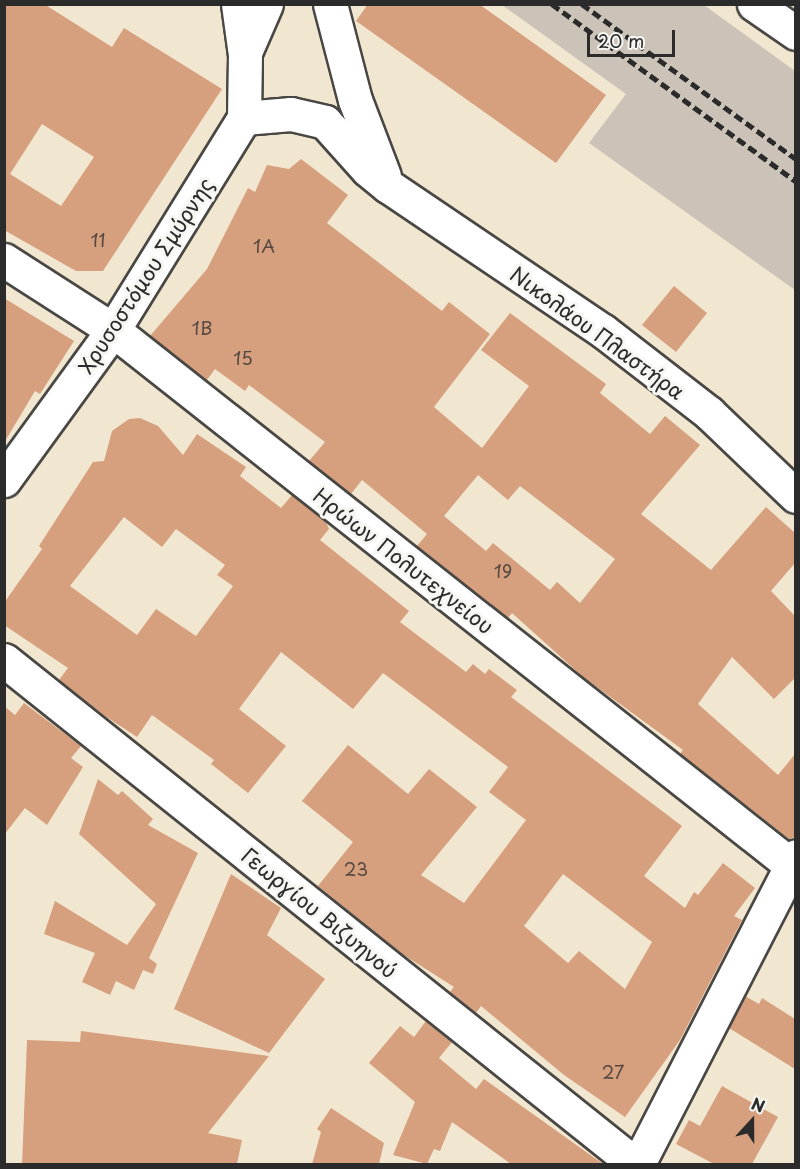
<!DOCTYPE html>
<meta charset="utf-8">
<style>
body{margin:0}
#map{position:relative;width:800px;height:1169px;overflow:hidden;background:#f1e7d0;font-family:"Playpen Sans",sans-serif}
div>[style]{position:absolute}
.industrial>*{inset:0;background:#cbc3b8}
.building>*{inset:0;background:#d6a07f}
.roads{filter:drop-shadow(2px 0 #494744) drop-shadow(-2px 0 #494744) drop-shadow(0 2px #494744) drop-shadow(0 -2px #494744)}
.minor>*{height:33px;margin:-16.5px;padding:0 16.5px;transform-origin:16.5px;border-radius:16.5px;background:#fff}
.rail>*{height:4.5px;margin-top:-2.25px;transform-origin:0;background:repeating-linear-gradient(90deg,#2b2b2b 0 9px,transparent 0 13.5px)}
span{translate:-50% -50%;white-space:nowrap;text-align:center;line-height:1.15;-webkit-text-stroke:6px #f6f6f2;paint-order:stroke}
.number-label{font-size:18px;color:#564840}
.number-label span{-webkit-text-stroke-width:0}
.street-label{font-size:21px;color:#2b2b2b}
.frame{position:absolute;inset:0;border:6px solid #2b2b2b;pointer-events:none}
.north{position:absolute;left:722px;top:1091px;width:60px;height:60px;-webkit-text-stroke:4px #f6f6f2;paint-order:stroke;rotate:21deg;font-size:16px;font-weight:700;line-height:24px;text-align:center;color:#2b2b2b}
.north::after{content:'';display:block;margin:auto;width:21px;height:27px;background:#2b2b2b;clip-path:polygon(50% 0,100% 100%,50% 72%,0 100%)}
.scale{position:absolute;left:587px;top:30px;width:88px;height:27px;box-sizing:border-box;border:3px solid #2b2b2b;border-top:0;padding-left:8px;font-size:18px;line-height:21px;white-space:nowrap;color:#2b2b2b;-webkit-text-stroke:4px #f6f6f2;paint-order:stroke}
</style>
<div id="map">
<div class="industrial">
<div style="clip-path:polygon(502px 5px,704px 5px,795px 71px,795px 290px,589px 143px,626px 94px)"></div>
</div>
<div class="building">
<div style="clip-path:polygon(evenodd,4px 4px,44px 4px,112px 47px,124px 28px,222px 89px,103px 271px,76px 271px,4px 230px,4px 4px,42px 124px,94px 157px,61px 206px,10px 174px,42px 124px)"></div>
<div style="clip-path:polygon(368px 4px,479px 4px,606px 95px,556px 163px,356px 21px)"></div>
<div style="clip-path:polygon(evenodd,301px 159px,348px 195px,327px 223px,442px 311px,449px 302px,490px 334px,434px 407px,482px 448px,529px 386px,481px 350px,510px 313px,606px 384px,600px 393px,650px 434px,665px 416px,700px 445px,641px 514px,711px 570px,766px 507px,795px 533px,795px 563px,771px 591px,795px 616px,795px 678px,774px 699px,732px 657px,698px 704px,778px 775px,795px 754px,795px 837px,789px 839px,680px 754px,683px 750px,583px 677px,512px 613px,508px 618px,417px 546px,427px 534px,362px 480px,351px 494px,309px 461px,325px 442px,249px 385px,245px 391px,215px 369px,207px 380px,150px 336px,207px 269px,248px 188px,255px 192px,267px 165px,289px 169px,301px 159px,478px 475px,508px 500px,520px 486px,615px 559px,580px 603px,557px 582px,550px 590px,493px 543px,486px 551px,444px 516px,478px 475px)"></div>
<div style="clip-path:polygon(674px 286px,707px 313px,676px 352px,642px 325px)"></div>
<div style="clip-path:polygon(4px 298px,74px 341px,40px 394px,35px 391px,4px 443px)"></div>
<div style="clip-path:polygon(evenodd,140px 418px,158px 426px,183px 455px,197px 434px,246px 467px,240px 476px,281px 508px,292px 495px,326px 522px,329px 529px,320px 540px,409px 611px,400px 622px,466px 672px,473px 664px,485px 674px,489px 669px,517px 690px,511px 697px,682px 826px,644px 876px,685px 908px,694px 892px,698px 895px,723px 863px,755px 888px,734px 916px,742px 920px,680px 1040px,625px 1117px,564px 1075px,481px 1006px,476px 1013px,450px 992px,454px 987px,399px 952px,318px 886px,353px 842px,302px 801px,348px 745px,408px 794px,429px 769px,477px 807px,421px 875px,464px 903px,526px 820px,489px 792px,508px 767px,383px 673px,353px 709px,281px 652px,239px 709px,286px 746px,248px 793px,211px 764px,214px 760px,152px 715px,137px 737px,105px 716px,59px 680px,68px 668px,4px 625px,4px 603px,42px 549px,39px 546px,93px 462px,104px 461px,112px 431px,129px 419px,140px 418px,124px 517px,162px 547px,176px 529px,225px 565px,217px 575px,233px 586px,196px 636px,156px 609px,137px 635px,70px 586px,124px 517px,140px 418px,563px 874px,652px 942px,625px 989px,579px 951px,568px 963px,524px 926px,563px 874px)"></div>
<div style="clip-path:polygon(24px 703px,81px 746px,71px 758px,83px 767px,47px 825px,25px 808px,4px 835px,4px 706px,15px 715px)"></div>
<div style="clip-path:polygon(98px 779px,118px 795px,122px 791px,153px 819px,148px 825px,198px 853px,149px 958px,157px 964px,153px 974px,143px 970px,134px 990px,116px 981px,110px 995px,82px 982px,95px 953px,44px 934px,55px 901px,127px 945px,156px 904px,79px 834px)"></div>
<div style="clip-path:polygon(231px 874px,281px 908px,267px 935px,325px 979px,269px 1053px,174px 1009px)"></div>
<div style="clip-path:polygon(745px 996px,759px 1004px,762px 998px,795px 1019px,795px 1069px,729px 1028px)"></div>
<div style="clip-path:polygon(426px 1021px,452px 1042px,439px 1058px,476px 1089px,484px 1079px,603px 1164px,511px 1164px,452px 1122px,440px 1151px,434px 1149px,427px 1164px,393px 1155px,415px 1102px,369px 1063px,400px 1026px,414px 1037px)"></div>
<div style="clip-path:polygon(81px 1031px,269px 1056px,208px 1133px,242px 1140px,237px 1164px,22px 1164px,27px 1040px,80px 1042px)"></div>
<div style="clip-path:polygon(722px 1086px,778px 1117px,752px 1164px,714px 1164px,676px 1144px,689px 1120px,700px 1126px)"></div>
<div style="clip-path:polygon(331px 1108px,384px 1143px,379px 1164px,312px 1164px,321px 1132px,317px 1129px)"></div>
</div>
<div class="roads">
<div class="minor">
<div style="left:330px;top:4px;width:99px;rotate:75.4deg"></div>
<div style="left:355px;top:100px;width:81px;rotate:69.1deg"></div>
<div style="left:754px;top:4px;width:51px;rotate:34.6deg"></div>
<div style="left:246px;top:50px;width:50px;rotate:-66.5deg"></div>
<div style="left:244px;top:118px;width:47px;rotate:-4.9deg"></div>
<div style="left:291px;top:114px;width:35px;rotate:13deg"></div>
<div style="left:325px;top:122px;width:64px;rotate:48.1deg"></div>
<div style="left:368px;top:170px;width:26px;rotate:39deg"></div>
<div style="left:388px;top:186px;width:259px;rotate:34deg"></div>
<div style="left:603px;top:331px;width:134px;rotate:37.7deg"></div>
<div style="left:709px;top:413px;width:120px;rotate:43.7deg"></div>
<div style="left:4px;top:260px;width:130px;rotate:32.7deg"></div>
<div style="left:113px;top:330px;width:870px;rotate:38.28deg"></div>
<div style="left:4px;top:480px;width:185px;rotate:-54deg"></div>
<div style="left:113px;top:330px;width:249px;rotate:-58.3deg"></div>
<div style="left:244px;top:118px;width:63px;rotate:-89.1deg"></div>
<div style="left:245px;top:55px;width:51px;rotate:-97.8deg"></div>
<div style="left:4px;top:660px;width:808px;rotate:38.62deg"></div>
<div style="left:638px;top:1164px;width:346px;rotate:-62.8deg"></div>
</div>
</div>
<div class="rail">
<div style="left:552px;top:4px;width:301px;rotate:36deg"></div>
<div style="left:582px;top:4px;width:264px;rotate:35.9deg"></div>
</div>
<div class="number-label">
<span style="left:98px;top:240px">11</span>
<span style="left:264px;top:246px">1Α</span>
<span style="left:202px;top:328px">1Β</span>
<span style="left:243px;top:358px">15</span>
<span style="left:503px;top:571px">19</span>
<span style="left:356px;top:869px">23</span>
<span style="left:613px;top:1072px">27</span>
</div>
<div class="street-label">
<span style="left:145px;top:275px;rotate:-57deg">Χρυσοστόμου Σμύρνης</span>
<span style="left:598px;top:332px;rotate:36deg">Νικολάου Πλαστήρα</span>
<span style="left:404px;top:560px;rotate:38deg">Ηρώων Πολυτεχνείου</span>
<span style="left:320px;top:912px;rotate:39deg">Γεωργίου Βιζυηνού</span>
</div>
<div class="frame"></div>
<div class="north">N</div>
<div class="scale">20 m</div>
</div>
